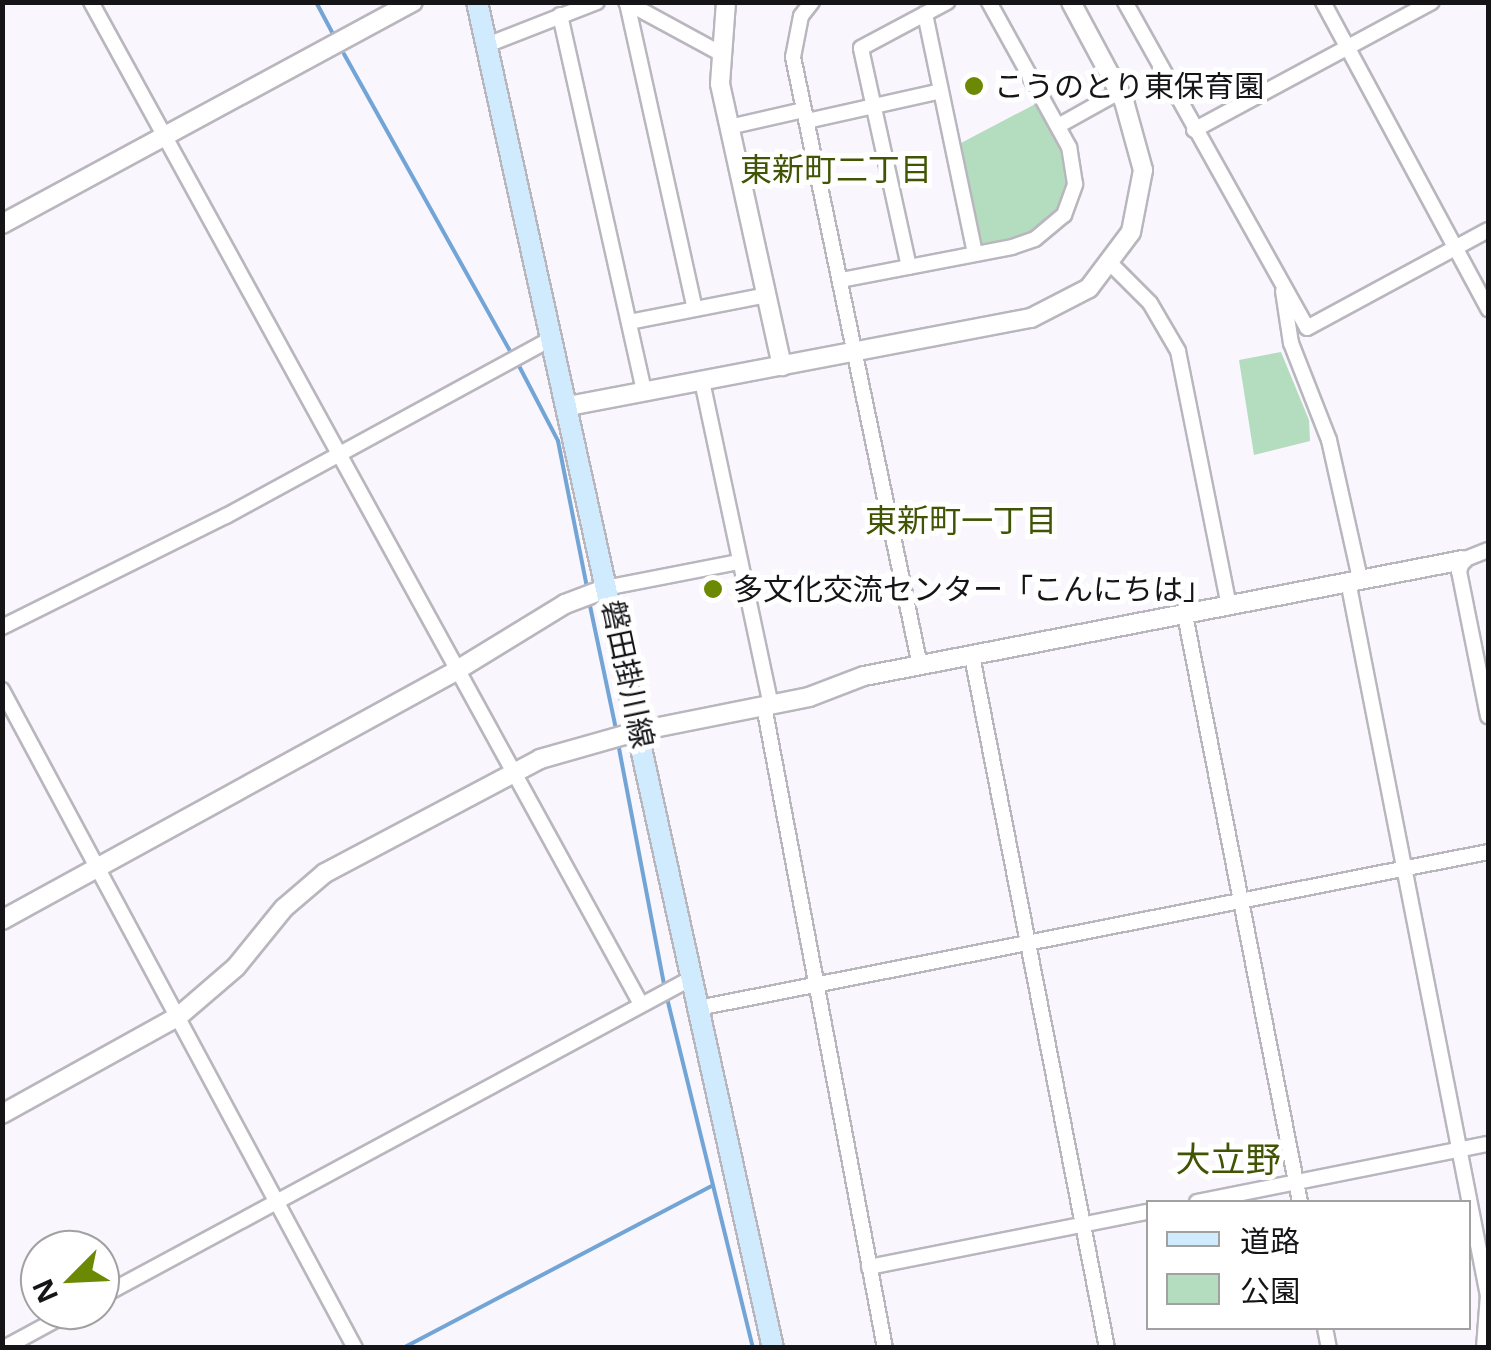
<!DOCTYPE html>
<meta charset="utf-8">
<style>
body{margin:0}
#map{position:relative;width:1491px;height:1350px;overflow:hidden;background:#f9f6fe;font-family:"Noto Sans","Noto Sans JP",sans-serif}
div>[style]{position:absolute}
.green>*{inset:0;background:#b4dcbe}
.stream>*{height:4px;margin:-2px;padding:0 2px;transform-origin:2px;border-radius:2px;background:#72a5d6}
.roads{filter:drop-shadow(2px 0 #b9b6be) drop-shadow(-2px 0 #b9b6be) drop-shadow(0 2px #b9b6be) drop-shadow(0 -2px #b9b6be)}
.minor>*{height:14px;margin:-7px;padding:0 7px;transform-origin:7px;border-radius:7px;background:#fff}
.tertiary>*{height:18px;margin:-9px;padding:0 9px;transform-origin:9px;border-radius:9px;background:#fff}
.secondary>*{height:20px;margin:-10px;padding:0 10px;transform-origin:10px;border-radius:10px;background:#d0ebfd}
.dots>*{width:28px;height:28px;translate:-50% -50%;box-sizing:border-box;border:5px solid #fff;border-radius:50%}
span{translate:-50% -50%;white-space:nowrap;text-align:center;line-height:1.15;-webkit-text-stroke:10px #fff;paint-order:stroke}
.poi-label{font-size:30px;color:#151417}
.left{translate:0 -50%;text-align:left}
.street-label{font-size:30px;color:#151417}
.neighbourhood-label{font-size:32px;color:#405404}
.quarter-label{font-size:35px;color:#405404}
.frame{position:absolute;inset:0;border:5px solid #151417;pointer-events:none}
.legend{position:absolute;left:1146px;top:1200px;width:325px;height:130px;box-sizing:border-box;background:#fff;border:2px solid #a1a1a2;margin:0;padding:12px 18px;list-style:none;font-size:30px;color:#151417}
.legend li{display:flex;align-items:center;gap:20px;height:50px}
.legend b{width:50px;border:2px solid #a1a1a2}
.north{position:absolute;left:20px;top:1230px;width:100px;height:100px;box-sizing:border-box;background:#fff;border:2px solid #a1a1a2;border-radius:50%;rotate:246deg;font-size:28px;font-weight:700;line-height:40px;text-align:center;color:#151417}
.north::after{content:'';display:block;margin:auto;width:35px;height:45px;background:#6b8902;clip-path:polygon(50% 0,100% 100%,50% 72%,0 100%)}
</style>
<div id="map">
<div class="green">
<div style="clip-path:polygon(1043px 100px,1058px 126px,1071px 200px,1037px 238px,980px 253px,961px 143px)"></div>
<div style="clip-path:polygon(1281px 352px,1309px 420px,1310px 441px,1254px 455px,1239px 360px)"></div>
</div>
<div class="stream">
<div style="left:316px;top:2px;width:38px;rotate:62deg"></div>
<div style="left:344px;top:54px;width:346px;rotate:60.8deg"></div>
<div style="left:518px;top:364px;width:87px;rotate:62.5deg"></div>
<div style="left:558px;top:441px;width:149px;rotate:78.8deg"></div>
<div style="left:589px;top:601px;width:136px;rotate:78.1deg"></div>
<div style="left:618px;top:743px;width:250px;rotate:79.2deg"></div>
<div style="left:667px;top:998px;width:360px;rotate:76.2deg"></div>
<div style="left:403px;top:1348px;width:348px;rotate:-27.7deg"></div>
</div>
<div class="roads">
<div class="minor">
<div style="left:91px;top:2px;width:1143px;rotate:61.24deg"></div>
<div style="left:626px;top:2px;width:105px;rotate:28.5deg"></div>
<div style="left:812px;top:2px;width:18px;rotate:128deg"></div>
<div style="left:801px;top:16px;width:42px;rotate:101deg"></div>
<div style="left:793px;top:57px;width:622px;rotate:78.22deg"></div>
<div style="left:1125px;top:2px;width:373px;rotate:60.8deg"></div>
<div style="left:1307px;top:328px;width:206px;rotate:-28.4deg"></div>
<div style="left:1323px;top:2px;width:349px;rotate:61.7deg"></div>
<div style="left:627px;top:3px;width:313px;rotate:77.5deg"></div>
<div style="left:925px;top:14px;width:245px;rotate:78.2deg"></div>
<div style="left:560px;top:15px;width:386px;rotate:77.4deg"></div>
<div style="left:487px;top:45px;width:118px;rotate:-21.4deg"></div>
<div style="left:807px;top:121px;width:137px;rotate:-12.6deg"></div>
<div style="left:1058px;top:126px;width:70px;rotate:-29.1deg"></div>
<div style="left:729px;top:127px;width:77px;rotate:-12.8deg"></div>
<div style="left:1194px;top:130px;width:270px;rotate:-28.3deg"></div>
<div style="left:1111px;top:264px;width:55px;rotate:45deg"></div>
<div style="left:1150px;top:303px;width:56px;rotate:59.7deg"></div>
<div style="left:1178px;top:351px;width:260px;rotate:78.7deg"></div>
<div style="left:909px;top:267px;width:224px;rotate:-102.4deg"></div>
<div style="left:861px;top:48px;width:98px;rotate:-28.1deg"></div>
<div style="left:841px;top:280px;width:174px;rotate:-10.9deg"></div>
<div style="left:1012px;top:247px;width:24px;rotate:-19deg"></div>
<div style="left:1035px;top:239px;width:38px;rotate:-40deg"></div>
<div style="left:1064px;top:215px;width:33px;rotate:-70deg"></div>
<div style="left:1075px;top:184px;width:37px;rotate:-99deg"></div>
<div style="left:1069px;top:147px;width:166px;rotate:-118.9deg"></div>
<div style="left:1283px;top:291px;width:53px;rotate:81.3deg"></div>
<div style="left:1291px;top:343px;width:104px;rotate:68.6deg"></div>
<div style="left:1329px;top:440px;width:142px;rotate:77.4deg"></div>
<div style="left:629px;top:322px;width:141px;rotate:-11.1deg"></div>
<div style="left:702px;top:381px;width:331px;rotate:78deg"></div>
<div style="left:1488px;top:550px;width:27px;rotate:158deg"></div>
<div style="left:1463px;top:560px;width:12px;rotate:110deg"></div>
<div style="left:1459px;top:571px;width:148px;rotate:78.7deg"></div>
<div style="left:1348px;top:581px;width:729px;rotate:78.92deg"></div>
<div style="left:610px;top:587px;width:131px;rotate:-11deg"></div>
<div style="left:1185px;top:615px;width:598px;rotate:78.92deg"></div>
<div style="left:2px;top:627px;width:250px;rotate:-26.4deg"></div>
<div style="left:226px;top:516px;width:372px;rotate:-28.6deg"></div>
<div style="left:972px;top:656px;width:705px;rotate:78.96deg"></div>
<div style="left:2px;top:690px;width:747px;rotate:61.79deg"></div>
<div style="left:764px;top:706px;width:653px;rotate:79.33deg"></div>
<div style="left:698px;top:1008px;width:805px;rotate:-11.17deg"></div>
<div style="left:1197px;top:1202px;width:297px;rotate:-11.3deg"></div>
<div style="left:869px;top:1267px;width:284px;rotate:-11.2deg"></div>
<div style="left:100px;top:1297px;width:672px;rotate:-28.32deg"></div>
<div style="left:1325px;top:1328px;width:20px;rotate:79deg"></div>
<div style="left:4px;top:1348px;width:80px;rotate:-28.5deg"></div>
<div style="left:1484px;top:1348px;width:53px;rotate:-85.7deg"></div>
</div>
<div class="tertiary">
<div style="left:726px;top:2px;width:82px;rotate:94.2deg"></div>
<div style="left:720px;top:84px;width:289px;rotate:77.6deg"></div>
<div style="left:2px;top:224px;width:467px;rotate:-28.4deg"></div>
<div style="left:569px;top:406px;width:470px;rotate:-10.8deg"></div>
<div style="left:1031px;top:318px;width:65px;rotate:-27.3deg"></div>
<div style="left:1089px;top:288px;width:70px;rotate:-53.1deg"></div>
<div style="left:1131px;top:232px;width:63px;rotate:-79deg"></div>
<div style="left:1143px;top:170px;width:72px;rotate:-105.4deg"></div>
<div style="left:1124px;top:101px;width:112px;rotate:-118.2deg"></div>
<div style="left:2px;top:920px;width:516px;rotate:-28.75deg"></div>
<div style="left:454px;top:672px;width:130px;rotate:-31.5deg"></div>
<div style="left:565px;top:604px;width:48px;rotate:-20.7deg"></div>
<div style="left:2px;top:1114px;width:202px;rotate:-29deg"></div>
<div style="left:179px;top:1016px;width:75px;rotate:-40.7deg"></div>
<div style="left:236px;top:967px;width:76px;rotate:-50.9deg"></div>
<div style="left:284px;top:908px;width:54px;rotate:-40.5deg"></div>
<div style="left:325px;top:873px;width:243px;rotate:-27.9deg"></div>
<div style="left:540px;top:759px;width:103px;rotate:-15.8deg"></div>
<div style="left:639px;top:731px;width:173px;rotate:-11.3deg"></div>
<div style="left:809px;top:697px;width:59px;rotate:-20.9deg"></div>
<div style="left:864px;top:676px;width:610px;rotate:-10.96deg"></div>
</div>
<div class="secondary">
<div style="left:477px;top:2px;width:1378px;rotate:77.6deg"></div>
</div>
</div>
<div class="dots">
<div style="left:974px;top:86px;background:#6b8902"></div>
<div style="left:713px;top:589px;background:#6b8902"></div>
</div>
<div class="poi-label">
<span class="left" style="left:994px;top:86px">こうのとり東保育園</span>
<span class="left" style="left:733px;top:589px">多文化交流センター「こんにちは」</span>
</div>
<div class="street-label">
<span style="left:628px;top:674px;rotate:78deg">磐田掛川線</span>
</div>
<div class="neighbourhood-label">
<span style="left:836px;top:169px">東新町二丁目</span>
<span style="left:961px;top:520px">東新町一丁目</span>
</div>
<div class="quarter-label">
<span style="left:1228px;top:1159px">大立野</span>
</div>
<div class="frame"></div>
<ul class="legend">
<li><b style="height:12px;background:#d0ebfd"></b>道路</li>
<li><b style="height:28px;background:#b4dcbe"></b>公園</li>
</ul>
<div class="north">N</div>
</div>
